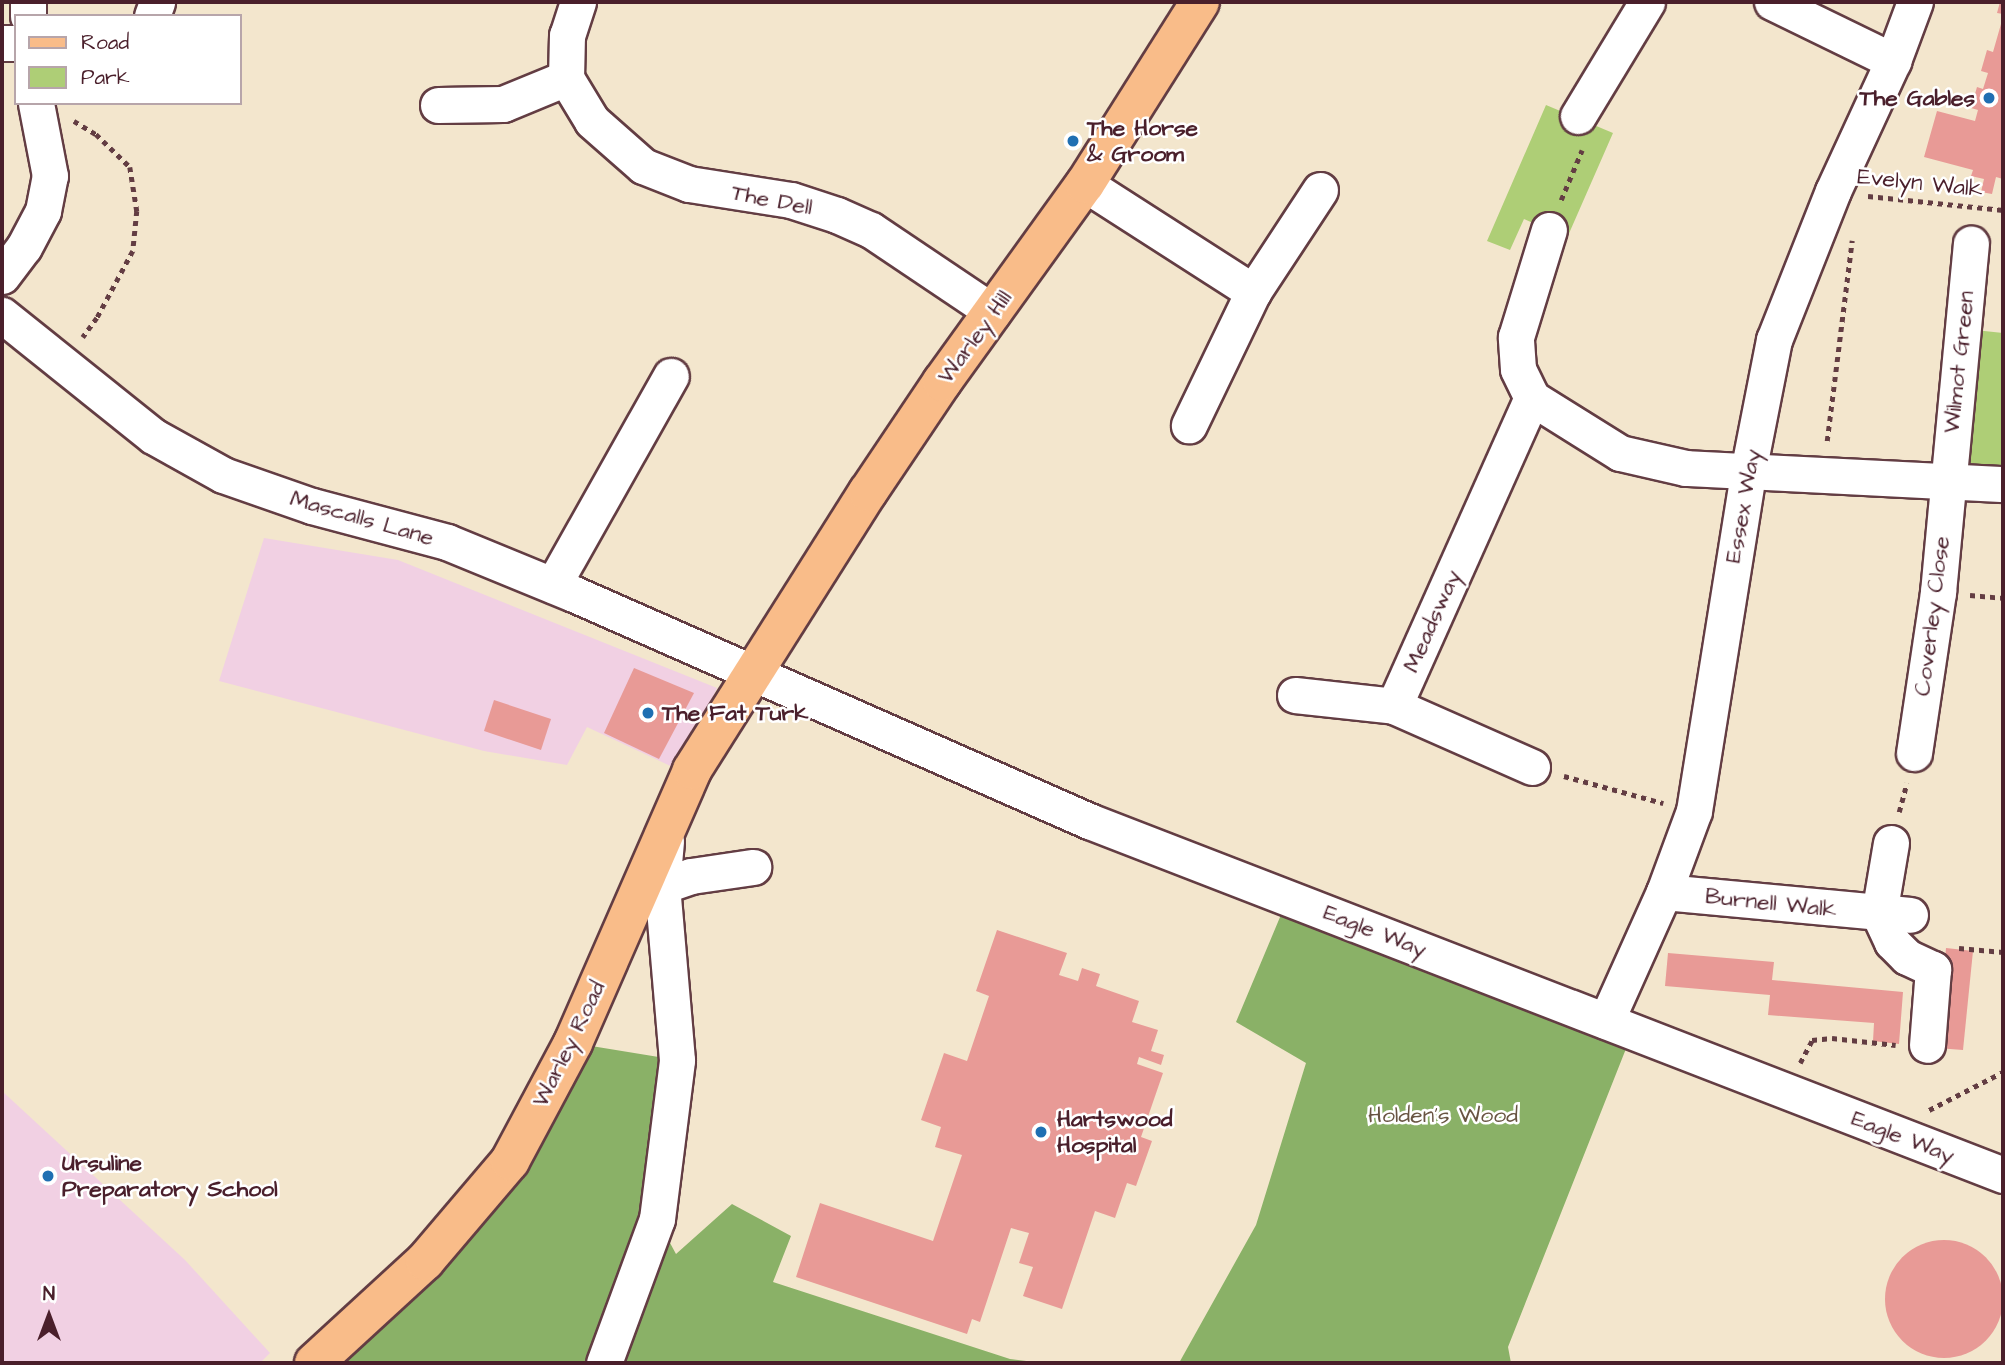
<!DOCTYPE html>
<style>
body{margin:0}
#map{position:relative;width:2005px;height:1365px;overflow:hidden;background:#f3e6cd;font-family:"Architects Daughter",sans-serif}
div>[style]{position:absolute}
.built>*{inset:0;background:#f1d0e3}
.green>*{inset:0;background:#aece76}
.forest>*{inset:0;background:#8ab167}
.building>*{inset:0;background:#e89a96}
.round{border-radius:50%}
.path>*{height:4.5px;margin-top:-2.25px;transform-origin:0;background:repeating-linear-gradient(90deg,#633d43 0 5px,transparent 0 10px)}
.roads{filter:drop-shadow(2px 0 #633d43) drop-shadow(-2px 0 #633d43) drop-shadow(0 2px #633d43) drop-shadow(0 -2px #633d43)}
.minor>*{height:35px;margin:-17.5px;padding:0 17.5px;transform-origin:17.5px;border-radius:17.5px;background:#fff}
.major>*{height:38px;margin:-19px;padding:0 19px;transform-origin:19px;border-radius:19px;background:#f9bc89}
.dots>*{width:19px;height:19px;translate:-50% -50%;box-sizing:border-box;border:4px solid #fff;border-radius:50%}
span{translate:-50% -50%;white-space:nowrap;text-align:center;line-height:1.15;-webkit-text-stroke:5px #fff;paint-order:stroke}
.poi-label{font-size:23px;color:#4a1f2b;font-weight:700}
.right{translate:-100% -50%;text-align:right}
.left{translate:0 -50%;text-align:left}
.street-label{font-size:23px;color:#4a1f2b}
.park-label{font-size:23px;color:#685442}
.frame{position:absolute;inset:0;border:4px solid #4a1f2b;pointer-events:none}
.legend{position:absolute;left:14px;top:14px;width:228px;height:91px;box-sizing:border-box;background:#fff;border:2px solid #b7a5aa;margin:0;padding:9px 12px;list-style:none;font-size:21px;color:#4a1f2b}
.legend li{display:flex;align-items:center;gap:14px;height:35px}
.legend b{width:35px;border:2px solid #b7a5aa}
.north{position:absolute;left:14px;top:1281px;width:70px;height:70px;-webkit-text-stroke:5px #fff;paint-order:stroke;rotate:0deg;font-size:19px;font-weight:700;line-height:28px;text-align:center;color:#4a1f2b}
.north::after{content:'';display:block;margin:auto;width:24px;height:32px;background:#4a1f2b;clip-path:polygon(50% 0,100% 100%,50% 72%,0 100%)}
</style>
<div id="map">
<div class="built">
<div style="clip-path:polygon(264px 538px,398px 560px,717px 688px,679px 770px,587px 727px,567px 765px,484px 751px,219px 681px)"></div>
<div style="clip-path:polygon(2px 1091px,185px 1260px,270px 1353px,260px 1363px,2px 1363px)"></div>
</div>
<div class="green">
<div style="clip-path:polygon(1546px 105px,1613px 133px,1567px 238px,1524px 219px,1510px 250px,1487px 241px)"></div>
<div style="clip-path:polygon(1975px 330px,2003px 333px,2003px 472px,1962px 468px)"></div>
</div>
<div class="forest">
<div style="clip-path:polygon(1288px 898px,1633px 1031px,1508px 1347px,1511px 1363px,1179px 1363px,1256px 1225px,1306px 1063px,1236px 1022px)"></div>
<div style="clip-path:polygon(573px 1043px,677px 1060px,657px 1219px,676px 1254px,732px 1204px,791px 1236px,773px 1282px,1010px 1359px,1043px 1363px,314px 1363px,422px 1263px)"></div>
</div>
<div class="building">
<div style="clip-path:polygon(2000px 2px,2003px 2px,2003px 14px,1997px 13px)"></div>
<div style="clip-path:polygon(2003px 17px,2003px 179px,1996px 177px,1992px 194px,1981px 192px,1984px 179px,1971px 176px,1973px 170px,1924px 157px,1937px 111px,1975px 121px,1978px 110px,1971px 108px,1977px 87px,1983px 89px,1988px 73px,1981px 71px,1987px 50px,1993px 52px)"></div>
<div style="clip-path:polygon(634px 668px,694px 693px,659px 759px,604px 733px)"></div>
<div style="clip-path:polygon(494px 700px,551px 719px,541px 750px,484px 731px)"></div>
<div style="clip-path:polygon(997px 930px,1067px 953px,1059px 975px,1078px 981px,1082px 968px,1100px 974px,1096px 986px,1139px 1001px,1132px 1022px,1158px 1030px,1151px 1051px,1164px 1055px,1161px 1065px,1139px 1057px,1137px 1064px,1163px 1073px,1141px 1137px,1152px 1141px,1136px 1186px,1127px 1183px,1115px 1218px,1095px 1211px,1062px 1309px,1023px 1296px,1033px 1267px,1019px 1263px,1029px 1233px,1011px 1228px,980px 1322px,972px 1319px,967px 1334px,796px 1277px,820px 1203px,933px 1241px,962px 1155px,935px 1147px,941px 1127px,921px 1120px,944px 1053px,967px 1061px,989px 996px,976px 991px)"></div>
<div style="clip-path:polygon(1946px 948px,1973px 951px,1963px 1050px,1937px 1048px)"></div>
<div style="clip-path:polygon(1668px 953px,1774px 962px,1772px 980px,1903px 992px,1899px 1044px,1873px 1041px,1874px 1023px,1768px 1015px,1770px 995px,1665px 986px)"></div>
<div class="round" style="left:1885px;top:1240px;width:118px;height:118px"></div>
</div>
<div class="path">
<div style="left:74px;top:121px;width:26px;rotate:31deg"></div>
<div style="left:96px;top:134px;width:47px;rotate:44.1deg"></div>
<div style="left:130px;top:167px;width:45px;rotate:81deg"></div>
<div style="left:137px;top:211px;width:40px;rotate:95.7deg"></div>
<div style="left:133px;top:251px;width:76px;rotate:118.2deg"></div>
<div style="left:97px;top:318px;width:24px;rotate:126deg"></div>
<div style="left:1868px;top:196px;width:136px;rotate:5.9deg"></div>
<div style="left:1561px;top:200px;width:54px;rotate:-67.2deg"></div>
<div style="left:1827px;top:441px;width:202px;rotate:-82.9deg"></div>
<div style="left:1970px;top:595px;width:33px;rotate:5deg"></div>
<div style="left:1564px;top:776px;width:103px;rotate:15.3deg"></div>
<div style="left:1899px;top:812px;width:30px;rotate:-75deg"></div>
<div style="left:1959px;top:948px;width:44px;rotate:5.2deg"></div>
<div style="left:1800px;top:1063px;width:26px;rotate:-62deg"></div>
<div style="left:1812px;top:1040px;width:20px;rotate:-6deg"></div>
<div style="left:1832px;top:1038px;width:64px;rotate:6.2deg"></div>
<div style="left:1929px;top:1110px;width:83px;rotate:-27.2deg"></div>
</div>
<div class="roads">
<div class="minor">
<div style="left:578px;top:2px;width:35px;rotate:108deg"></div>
<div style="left:567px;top:35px;width:43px;rotate:91.3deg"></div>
<div style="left:566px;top:78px;width:50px;rotate:58.8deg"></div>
<div style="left:592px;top:121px;width:68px;rotate:41.4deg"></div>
<div style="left:643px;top:166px;width:49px;rotate:21.4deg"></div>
<div style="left:689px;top:184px;width:103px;rotate:8.9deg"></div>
<div style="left:791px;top:200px;width:48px;rotate:18.1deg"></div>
<div style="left:837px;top:215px;width:37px;rotate:24deg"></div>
<div style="left:871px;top:230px;width:147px;rotate:33.9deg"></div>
<div style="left:1772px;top:2px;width:135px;rotate:26deg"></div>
<div style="left:28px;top:16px;width:14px;rotate:-90deg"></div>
<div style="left:152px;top:16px;width:15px;rotate:-70deg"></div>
<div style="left:2px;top:43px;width:14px"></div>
<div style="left:438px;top:105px;width:65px;rotate:-0.9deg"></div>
<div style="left:503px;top:104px;width:68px;rotate:-22.4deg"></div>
<div style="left:1578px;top:116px;width:133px;rotate:-58.8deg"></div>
<div style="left:1085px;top:184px;width:200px;rotate:32.7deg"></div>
<div style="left:1253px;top:292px;width:148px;rotate:115.7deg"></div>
<div style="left:2px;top:276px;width:36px;rotate:-53deg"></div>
<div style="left:24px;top:247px;width:41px;rotate:-62.2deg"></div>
<div style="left:43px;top:211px;width:36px;rotate:-79deg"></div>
<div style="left:50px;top:176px;width:74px;rotate:-100.9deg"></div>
<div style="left:1253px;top:292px;width:122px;rotate:-56.7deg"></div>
<div style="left:2px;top:315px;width:193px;rotate:38.7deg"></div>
<div style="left:153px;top:436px;width:80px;rotate:29.1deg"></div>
<div style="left:223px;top:475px;width:94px;rotate:19.2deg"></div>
<div style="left:312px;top:506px;width:140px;rotate:14.9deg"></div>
<div style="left:447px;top:542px;width:137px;rotate:22.3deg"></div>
<div style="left:574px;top:594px;width:563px;rotate:23.79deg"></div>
<div style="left:1089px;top:821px;width:980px;rotate:21.17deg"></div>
<div style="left:1532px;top:398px;width:32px;rotate:-116deg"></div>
<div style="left:1518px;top:369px;width:32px;rotate:-94deg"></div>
<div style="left:1516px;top:337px;width:112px;rotate:-72.9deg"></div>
<div style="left:553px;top:585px;width:240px;rotate:-60.6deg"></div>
<div style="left:1295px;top:695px;width:100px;rotate:6.3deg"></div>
<div style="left:1914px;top:753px;width:163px;rotate:-81.5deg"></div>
<div style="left:1938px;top:592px;width:350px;rotate:-84.6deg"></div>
<div style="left:1532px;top:767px;width:151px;rotate:-156.2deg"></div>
<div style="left:1394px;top:706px;width:338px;rotate:-65.9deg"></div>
<div style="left:1532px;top:398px;width:104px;rotate:32deg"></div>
<div style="left:1620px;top:453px;width:68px;rotate:12.8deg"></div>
<div style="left:1686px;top:468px;width:317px;rotate:2.9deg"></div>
<div style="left:1891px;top:843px;width:72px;rotate:99.6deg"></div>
<div style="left:1879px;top:914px;width:31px;rotate:65deg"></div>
<div style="left:1892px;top:942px;width:21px;rotate:45deg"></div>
<div style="left:1907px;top:957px;width:29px;rotate:25deg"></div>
<div style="left:1933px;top:969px;width:76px;rotate:94.5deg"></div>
<div style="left:662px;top:886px;width:31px;rotate:-19deg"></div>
<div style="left:691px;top:876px;width:63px;rotate:-8.3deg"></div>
<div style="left:1664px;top:892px;width:247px;rotate:5.3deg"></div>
<div style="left:1606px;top:1021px;width:141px;rotate:-65.8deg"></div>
<div style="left:1664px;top:892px;width:86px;rotate:-69.7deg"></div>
<div style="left:1694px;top:811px;width:343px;rotate:-80.9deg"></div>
<div style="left:1748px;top:472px;width:135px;rotate:-78.9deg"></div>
<div style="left:1774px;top:340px;width:160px;rotate:-68.4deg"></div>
<div style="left:1833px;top:191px;width:143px;rotate:-65.2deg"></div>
<div style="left:1893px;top:61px;width:63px;rotate:-69.6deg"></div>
<div style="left:604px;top:1363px;width:153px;rotate:-69.8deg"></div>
<div style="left:657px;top:1219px;width:160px;rotate:-82.8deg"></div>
<div style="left:677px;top:1060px;width:175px;rotate:-94.9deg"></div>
<div style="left:662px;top:886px;width:45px;rotate:-84.9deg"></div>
</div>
<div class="major">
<div style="left:314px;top:1363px;width:151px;rotate:-42.6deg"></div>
<div style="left:425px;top:1261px;width:131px;rotate:-49.6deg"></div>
<div style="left:510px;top:1161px;width:134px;rotate:-61.9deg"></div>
<div style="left:573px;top:1043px;width:298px;rotate:-66.4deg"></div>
<div style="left:692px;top:770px;width:329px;rotate:-57.7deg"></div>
<div style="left:868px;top:492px;width:133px;rotate:-56.1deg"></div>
<div style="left:942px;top:382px;width:244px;rotate:-54.2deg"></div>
<div style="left:1085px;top:184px;width:215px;rotate:-57.7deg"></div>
</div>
</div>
<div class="dots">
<div style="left:1989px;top:98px;background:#1f6fb2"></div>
<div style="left:1073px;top:141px;background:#1f6fb2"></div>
<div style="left:648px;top:713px;background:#1f6fb2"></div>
<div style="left:1041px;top:1132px;background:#1f6fb2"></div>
<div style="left:48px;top:1176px;background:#1f6fb2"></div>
</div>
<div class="poi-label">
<span class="right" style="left:1975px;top:98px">The Gables</span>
<span class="left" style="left:1087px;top:141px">The Horse<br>&amp; Groom</span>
<span class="left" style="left:662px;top:713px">The Fat Turk</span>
<span class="left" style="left:1057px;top:1132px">Hartswood<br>Hospital</span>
<span class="left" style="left:62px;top:1176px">Ursuline<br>Preparatory School</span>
</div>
<div class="street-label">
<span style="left:1920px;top:183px;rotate:6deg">Evelyn Walk</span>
<span style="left:772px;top:200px;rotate:11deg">The Dell</span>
<span style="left:975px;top:337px;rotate:-54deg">Warley Hill</span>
<span style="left:1959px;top:362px;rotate:-84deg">Wilmot Green</span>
<span style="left:1743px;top:506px;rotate:-80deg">Essex Way</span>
<span style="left:362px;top:518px;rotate:16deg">Mascalls Lane</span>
<span style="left:1932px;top:616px;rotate:-83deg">Coverley Close</span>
<span style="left:1432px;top:621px;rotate:-66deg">Meadsway</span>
<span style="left:1771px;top:903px;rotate:6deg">Burnell Walk</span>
<span style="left:1375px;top:931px;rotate:21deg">Eagle Way</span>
<span style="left:569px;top:1044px;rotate:-64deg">Warley Road</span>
<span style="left:1903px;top:1137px;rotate:21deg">Eagle Way</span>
</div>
<div class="park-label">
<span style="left:1443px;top:1115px">Holden's Wood</span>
</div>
<div class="frame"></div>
<ul class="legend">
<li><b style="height:9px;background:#f9bc89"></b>Road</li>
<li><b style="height:19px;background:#aece76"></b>Park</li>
</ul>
<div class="north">N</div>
</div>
